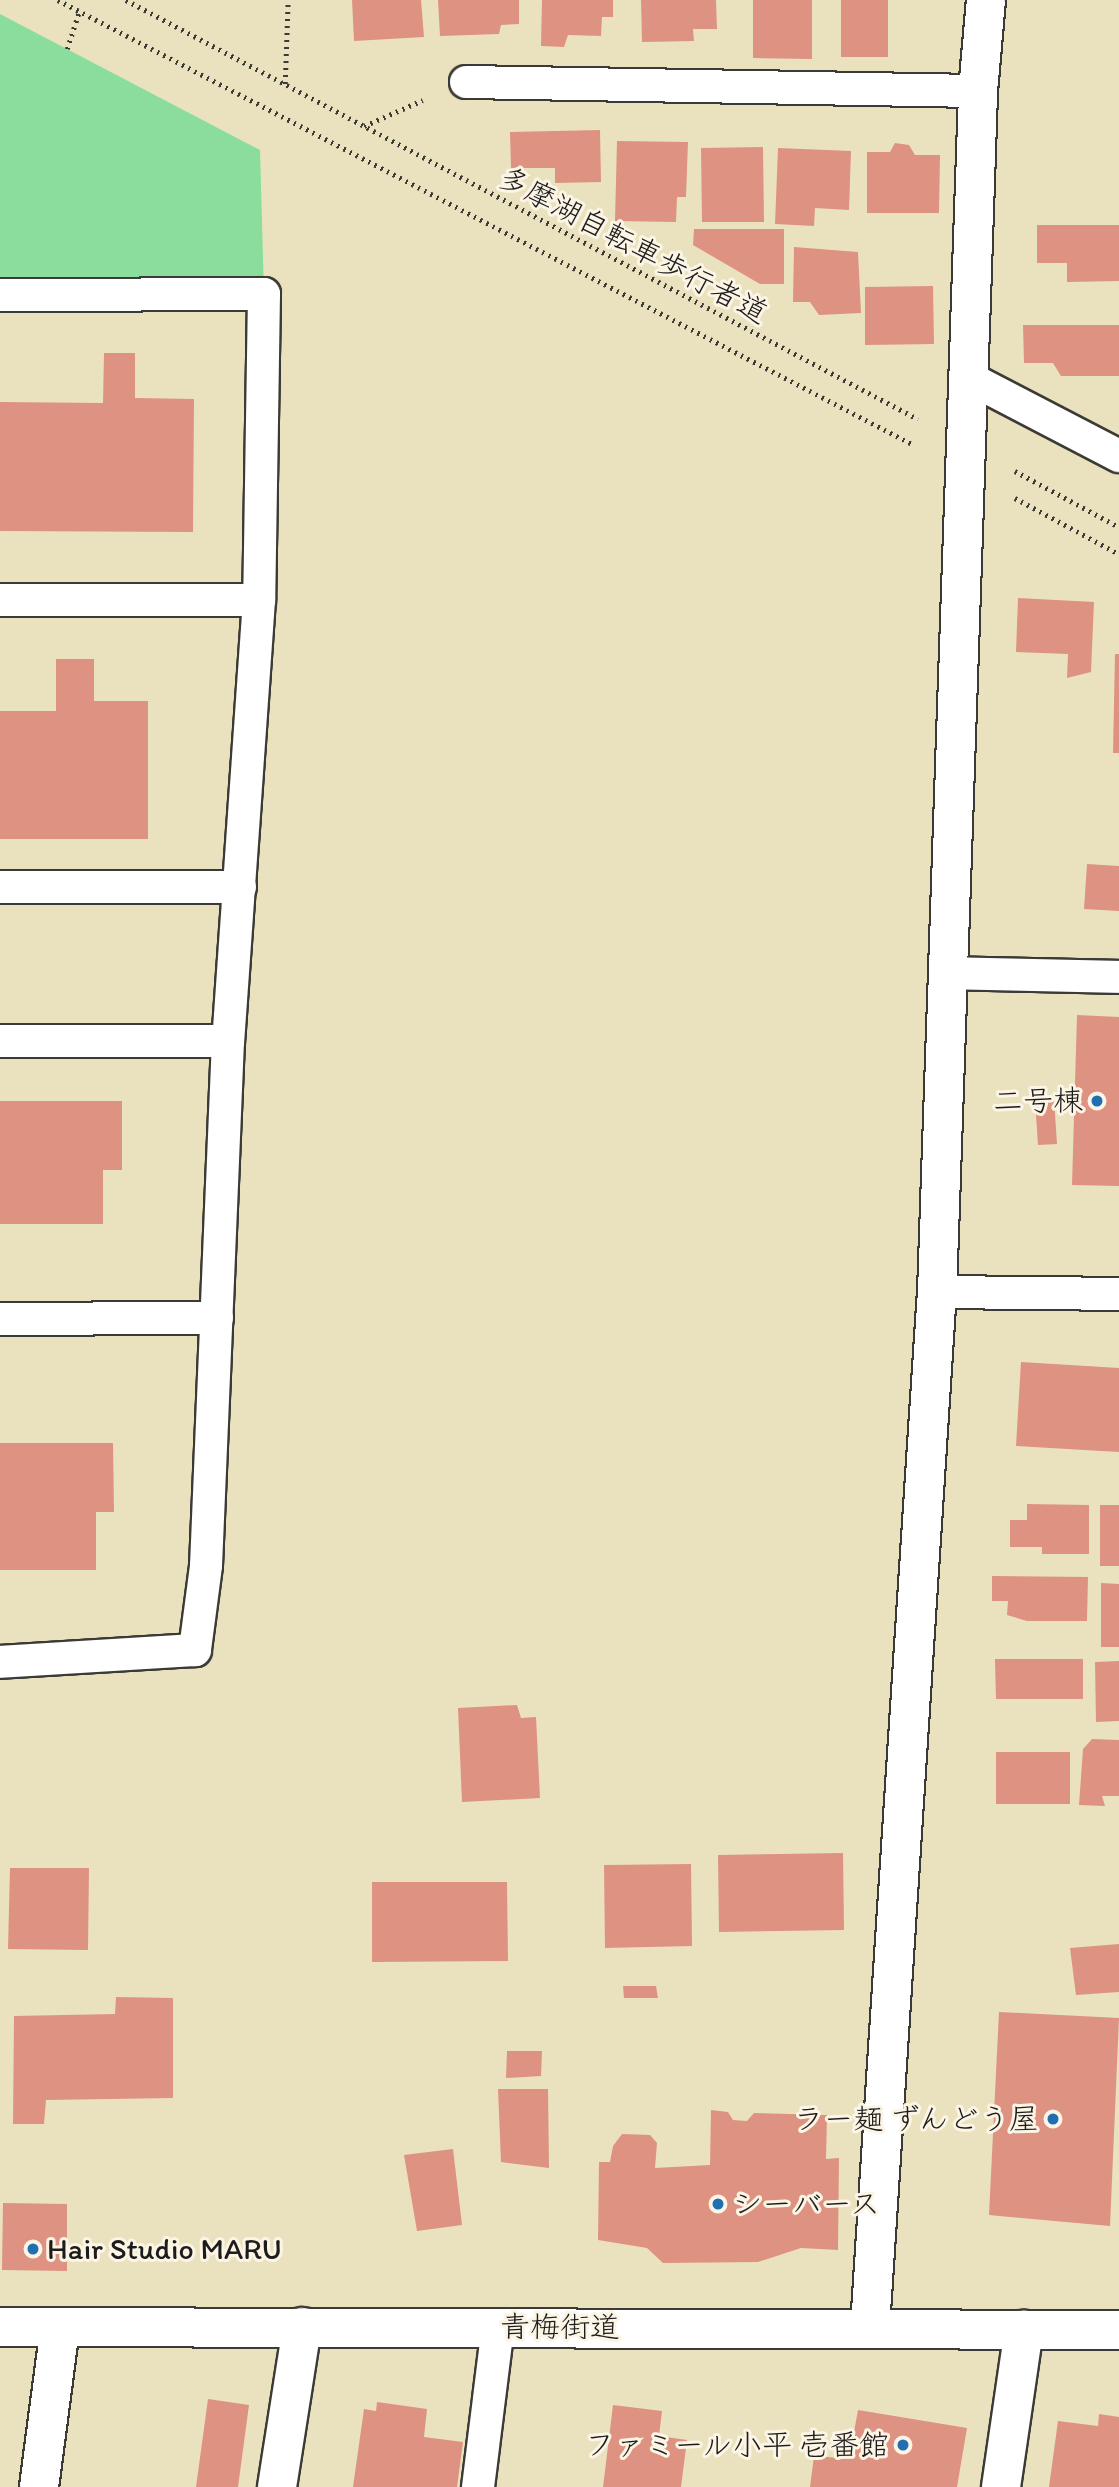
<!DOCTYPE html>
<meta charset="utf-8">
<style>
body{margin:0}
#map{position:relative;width:1119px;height:2487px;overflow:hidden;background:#eae2be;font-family:Itim,"Klee One",sans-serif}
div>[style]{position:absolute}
.green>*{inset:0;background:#8bdd9d}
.building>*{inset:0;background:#de9282}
.path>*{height:4.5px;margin-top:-2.25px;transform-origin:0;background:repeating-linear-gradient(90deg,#3b3a34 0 2px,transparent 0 7px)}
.roads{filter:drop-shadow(2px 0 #3b3a34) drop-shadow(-2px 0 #3b3a34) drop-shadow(0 2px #3b3a34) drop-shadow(0 -2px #3b3a34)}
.lane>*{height:32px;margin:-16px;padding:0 16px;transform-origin:16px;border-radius:16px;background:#fff}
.street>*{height:38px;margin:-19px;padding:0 19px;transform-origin:19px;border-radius:19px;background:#fff}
.primary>*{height:38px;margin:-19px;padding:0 19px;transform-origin:19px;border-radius:19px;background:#fff}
.dots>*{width:19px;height:19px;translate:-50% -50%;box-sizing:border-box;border:4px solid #fcf5e5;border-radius:50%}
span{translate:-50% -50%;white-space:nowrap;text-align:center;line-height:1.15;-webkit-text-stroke:6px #fcf5e5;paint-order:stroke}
.street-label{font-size:30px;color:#1c1c1c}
.poi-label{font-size:30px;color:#1c1c1c}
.right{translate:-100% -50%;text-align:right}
.left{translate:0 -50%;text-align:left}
</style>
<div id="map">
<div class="green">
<div style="clip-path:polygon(0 14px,260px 150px,264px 294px,0 295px)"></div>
</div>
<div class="building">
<div style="clip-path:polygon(352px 0,421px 0,424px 37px,354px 41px)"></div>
<div style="clip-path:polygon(438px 0,519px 0,519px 24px,501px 25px,499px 34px,440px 36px)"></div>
<div style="clip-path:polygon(542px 0,613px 0,613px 17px,602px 17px,601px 36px,568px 35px,564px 47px,541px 46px)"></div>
<div style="clip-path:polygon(641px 0,716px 0,717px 29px,693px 29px,694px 41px,642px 42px)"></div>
<div style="clip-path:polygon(753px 0,812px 0,812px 59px,753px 58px)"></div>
<div style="clip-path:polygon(841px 0,888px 0,888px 57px,841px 57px)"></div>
<div style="clip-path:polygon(600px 130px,601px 182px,555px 183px,555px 168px,511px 168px,510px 132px)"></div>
<div style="clip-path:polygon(617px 141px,688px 142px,686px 197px,677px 197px,676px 222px,615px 221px)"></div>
<div style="clip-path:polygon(895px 143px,909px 145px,915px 155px,940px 155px,939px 213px,867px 213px,867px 152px,890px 152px)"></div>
<div style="clip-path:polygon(763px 147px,764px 222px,702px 222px,701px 148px)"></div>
<div style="clip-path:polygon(778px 148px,851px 151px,849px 210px,815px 208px,814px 226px,775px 224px)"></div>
<div style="clip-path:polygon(1037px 225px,1119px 225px,1119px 281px,1067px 282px,1067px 263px,1037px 263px)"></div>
<div style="clip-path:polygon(694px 229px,784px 229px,784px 284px,760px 284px,693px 245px)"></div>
<div style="clip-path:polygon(794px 247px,858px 252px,861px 313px,819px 315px,810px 302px,793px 302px)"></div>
<div style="clip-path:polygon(933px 286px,934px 344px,865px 345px,865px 287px)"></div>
<div style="clip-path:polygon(1023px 325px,1119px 325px,1119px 376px,1061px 376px,1053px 363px,1024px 363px)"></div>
<div style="clip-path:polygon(104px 353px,135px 353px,135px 398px,194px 399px,193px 532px,0 531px,0 402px,103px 403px)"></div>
<div style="clip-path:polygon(1018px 598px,1094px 602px,1091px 672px,1067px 678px,1068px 654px,1016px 652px)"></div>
<div style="clip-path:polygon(1115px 654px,1119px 654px,1119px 753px,1113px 753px)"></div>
<div style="clip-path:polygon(56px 659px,94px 659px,94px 701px,148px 701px,148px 839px,0 839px,0 711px,56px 711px)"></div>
<div style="clip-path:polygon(1087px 864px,1119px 866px,1119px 911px,1084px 909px)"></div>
<div style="clip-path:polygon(1077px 1015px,1119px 1017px,1119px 1186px,1072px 1185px)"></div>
<div style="clip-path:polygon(1054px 1099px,1057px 1144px,1038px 1145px,1035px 1100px)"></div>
<div style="clip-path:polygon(0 1101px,122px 1101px,122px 1170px,103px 1170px,103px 1224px,0 1224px)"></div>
<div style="clip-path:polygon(1021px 1362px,1119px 1368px,1119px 1452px,1016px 1446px)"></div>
<div style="clip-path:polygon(0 1443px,113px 1443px,114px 1512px,96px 1512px,96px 1570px,0 1570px)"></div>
<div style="clip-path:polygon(1027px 1504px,1089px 1505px,1089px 1554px,1042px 1554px,1042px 1547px,1010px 1547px,1010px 1520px,1027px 1520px)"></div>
<div style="clip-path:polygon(1100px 1505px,1119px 1505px,1119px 1566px,1100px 1566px)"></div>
<div style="clip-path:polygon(992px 1576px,1088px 1577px,1087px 1621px,1027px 1621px,1007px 1615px,1008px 1601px,992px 1601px)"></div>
<div style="clip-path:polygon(1101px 1583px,1119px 1584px,1119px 1647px,1101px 1647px)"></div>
<div style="clip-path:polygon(995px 1659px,1083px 1659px,1083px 1699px,996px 1699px)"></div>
<div style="clip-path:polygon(1119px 1661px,1119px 1721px,1096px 1722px,1095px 1662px)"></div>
<div style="clip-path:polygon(517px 1705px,521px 1718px,536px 1717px,540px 1798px,462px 1802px,458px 1708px)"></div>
<div style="clip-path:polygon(1092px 1739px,1119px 1740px,1119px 1796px,1102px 1796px,1105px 1806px,1079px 1805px,1083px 1749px)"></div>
<div style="clip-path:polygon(996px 1752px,1070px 1752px,1070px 1804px,996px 1804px)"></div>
<div style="clip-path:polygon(843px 1853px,844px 1930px,719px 1932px,718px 1855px)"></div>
<div style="clip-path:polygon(691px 1864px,692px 1946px,605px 1948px,604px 1865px)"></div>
<div style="clip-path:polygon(10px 1868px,89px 1868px,88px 1950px,8px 1949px)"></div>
<div style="clip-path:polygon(372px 1882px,507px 1882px,508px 1961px,372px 1962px)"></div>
<div style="clip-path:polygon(1119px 1944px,1119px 1992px,1076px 1995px,1070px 1948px)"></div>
<div style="clip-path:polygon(623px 1986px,656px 1986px,658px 1998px,624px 1998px)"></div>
<div style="clip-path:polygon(116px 1997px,173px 1998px,173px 2098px,46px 2100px,44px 2124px,13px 2124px,14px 2016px,115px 2014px)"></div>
<div style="clip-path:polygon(999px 2012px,1119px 2018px,1110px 2226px,989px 2215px)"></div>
<div style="clip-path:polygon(507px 2051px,542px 2051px,541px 2076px,506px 2078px)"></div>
<div style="clip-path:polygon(498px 2089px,548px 2089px,549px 2168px,501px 2162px)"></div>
<div style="clip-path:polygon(711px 2110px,728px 2112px,733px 2120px,747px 2121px,754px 2113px,827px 2115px,826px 2159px,839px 2158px,838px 2250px,801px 2248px,758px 2262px,663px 2263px,647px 2248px,598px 2240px,599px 2162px,610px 2162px,613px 2146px,622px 2134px,650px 2135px,657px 2143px,655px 2168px,710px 2165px)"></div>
<div style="clip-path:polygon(453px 2149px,462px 2225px,417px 2231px,404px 2155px)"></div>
<div style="clip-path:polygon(3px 2203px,67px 2204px,67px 2271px,2px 2270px)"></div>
<div style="clip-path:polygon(208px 2399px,249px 2405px,238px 2487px,196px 2487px)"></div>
<div style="clip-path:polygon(377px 2402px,427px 2409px,424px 2437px,463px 2442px,457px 2487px,353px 2487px,364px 2409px,376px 2411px)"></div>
<div style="clip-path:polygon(613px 2405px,662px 2411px,659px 2436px,687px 2440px,681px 2487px,603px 2487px)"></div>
<div style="clip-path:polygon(858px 2410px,967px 2428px,957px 2487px,810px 2487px,814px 2456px,840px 2458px,843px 2434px,854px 2432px)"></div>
<div style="clip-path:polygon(1099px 2414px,1119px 2417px,1119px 2487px,1049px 2487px,1058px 2421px,1098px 2426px)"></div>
</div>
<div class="path">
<div style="left:58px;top:0;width:965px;rotate:27.47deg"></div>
<div style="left:126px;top:0;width:896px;rotate:27.88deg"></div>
<div style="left:67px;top:49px;width:40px;rotate:-72deg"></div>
<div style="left:285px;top:84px;width:84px;rotate:-88deg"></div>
<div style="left:364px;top:126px;width:64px;rotate:-23.8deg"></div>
<div style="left:1015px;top:471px;width:118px;rotate:28.3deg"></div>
<div style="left:1015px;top:498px;width:118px;rotate:28.3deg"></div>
</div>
<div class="roads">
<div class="lane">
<div style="left:466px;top:82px;width:512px;rotate:1.01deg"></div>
<div style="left:0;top:295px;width:264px;rotate:-0.2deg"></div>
<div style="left:264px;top:294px;width:306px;rotate:90.9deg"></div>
<div style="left:259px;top:600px;width:442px;rotate:94deg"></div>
<div style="left:228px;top:1041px;width:525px;rotate:92.4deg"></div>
<div style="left:206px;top:1566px;width:85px;rotate:97.5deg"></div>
<div style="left:195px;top:1650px;width:195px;rotate:176.5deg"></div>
<div style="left:971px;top:379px;width:167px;rotate:27.5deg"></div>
<div style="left:0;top:600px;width:259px"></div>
<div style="left:0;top:887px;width:240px"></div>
<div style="left:947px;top:973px;width:172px;rotate:1.3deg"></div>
<div style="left:0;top:1041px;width:228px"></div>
<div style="left:937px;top:1292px;width:182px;rotate:0.6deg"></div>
<div style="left:0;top:1319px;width:217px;rotate:-0.3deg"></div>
<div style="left:478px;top:2487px;width:161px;rotate:-82.9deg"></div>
</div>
<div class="street">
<div style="left:870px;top:2327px;width:1037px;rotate:-86.3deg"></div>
<div style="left:937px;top:1292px;width:1202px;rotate:-88.04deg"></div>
<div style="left:978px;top:91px;width:91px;rotate:-85deg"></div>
<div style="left:39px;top:2487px;width:160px;rotate:-82.5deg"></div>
<div style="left:277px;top:2487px;width:162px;rotate:-81.1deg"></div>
<div style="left:1001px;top:2487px;width:159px;rotate:-81.7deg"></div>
</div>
<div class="primary">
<div style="left:0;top:2327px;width:1119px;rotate:0.15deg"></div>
</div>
</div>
<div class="dots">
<div style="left:1097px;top:1101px;background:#1f6fb2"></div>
<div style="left:1053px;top:2119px;background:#1f6fb2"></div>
<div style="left:718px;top:2204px;background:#1f6fb2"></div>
<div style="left:33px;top:2249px;background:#1f6fb2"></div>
<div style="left:903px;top:2445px;background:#1f6fb2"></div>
</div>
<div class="street-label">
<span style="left:633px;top:245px;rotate:28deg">多摩湖自転車歩行者道</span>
<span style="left:560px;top:2327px">青梅街道</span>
</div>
<div class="poi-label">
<span class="right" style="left:1083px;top:1101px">二号棟</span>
<span class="right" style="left:1039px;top:2119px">ラー麺 ずんどう屋</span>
<span class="left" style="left:732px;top:2204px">シーバース</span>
<span class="left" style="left:47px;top:2249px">Hair Studio MARU</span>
<span class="right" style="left:889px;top:2445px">ファミール小平 壱番館</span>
</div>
</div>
